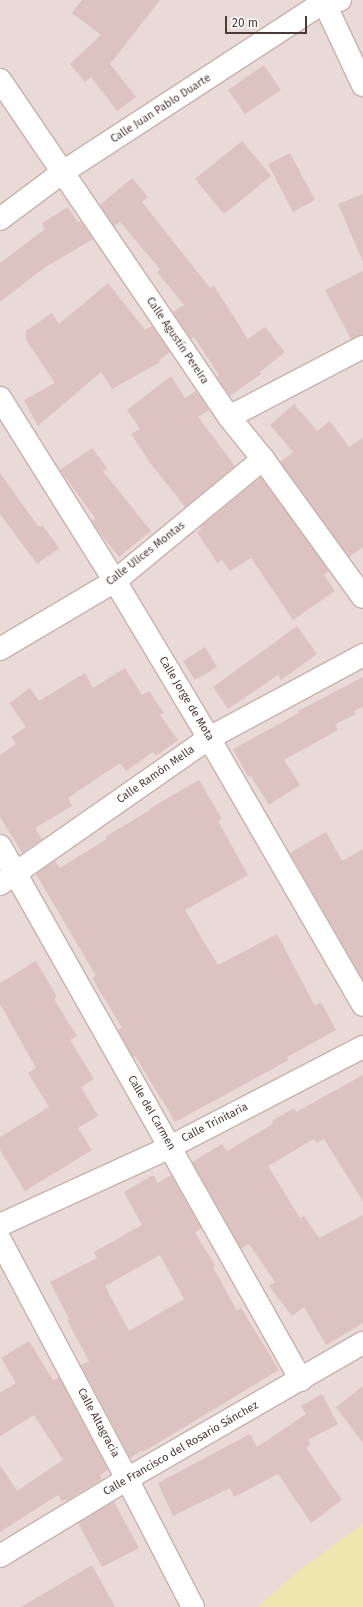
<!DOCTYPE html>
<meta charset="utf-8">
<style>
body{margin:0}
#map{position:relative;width:363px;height:1607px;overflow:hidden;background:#f6ebea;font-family:"Fira Sans",sans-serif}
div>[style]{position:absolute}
.residential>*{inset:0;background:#eadad7}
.green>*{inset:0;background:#ede7af}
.building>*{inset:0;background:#dcc2c1}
.roads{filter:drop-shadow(1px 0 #c6b1ae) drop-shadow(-1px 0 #c6b1ae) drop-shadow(0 1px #c6b1ae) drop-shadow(0 -1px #c6b1ae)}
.street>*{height:22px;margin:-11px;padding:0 11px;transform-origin:11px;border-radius:11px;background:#fff}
span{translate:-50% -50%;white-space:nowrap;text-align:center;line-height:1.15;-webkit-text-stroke:4px #fff;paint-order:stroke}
.street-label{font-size:11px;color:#4b3837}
.scale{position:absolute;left:225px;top:16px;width:82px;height:18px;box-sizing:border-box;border:2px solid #4b3837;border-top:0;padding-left:5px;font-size:12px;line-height:14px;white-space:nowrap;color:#4b3837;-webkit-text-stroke:3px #fff;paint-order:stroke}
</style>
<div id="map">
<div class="residential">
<div style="clip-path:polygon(0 0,363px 0,363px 1607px,0 1607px)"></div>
</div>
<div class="green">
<div style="clip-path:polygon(363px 1524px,363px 1607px,257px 1607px,298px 1571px)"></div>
</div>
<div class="building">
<div style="clip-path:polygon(82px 0,160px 0,110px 64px,136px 97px,117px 111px,91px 77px,85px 82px,70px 64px,101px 35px,72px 13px)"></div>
<div style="clip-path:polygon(264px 65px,281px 90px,245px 114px,228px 90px)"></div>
<div style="clip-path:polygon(242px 141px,271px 176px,224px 214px,195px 179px)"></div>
<div style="clip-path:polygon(290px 153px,315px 200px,293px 212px,268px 164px)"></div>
<div style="clip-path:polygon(132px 178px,148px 197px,142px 202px,210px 288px,214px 286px,248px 339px,265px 327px,285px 352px,260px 372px,261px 374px,230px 396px,217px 377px,219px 375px,194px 337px,191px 339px,173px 312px,184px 305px,157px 272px,160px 269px,120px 222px,114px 226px,100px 205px)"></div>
<div style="clip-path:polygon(363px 194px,363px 262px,338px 204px)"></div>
<div style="clip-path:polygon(68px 207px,78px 223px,80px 221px,93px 239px,44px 268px,0 302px,0 263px,45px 229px,42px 223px)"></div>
<div style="clip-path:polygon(363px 271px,363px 335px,351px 339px,325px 290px)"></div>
<div style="clip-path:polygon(108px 283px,145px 330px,152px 326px,170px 352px,159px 360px,160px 362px,112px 389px,101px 372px,38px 426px,24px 400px,55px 383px,26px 340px,26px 331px,52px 313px,59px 324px)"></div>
<div style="clip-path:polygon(171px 376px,185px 398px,196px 391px,209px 410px,198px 417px,235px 466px,185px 507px,151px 464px,131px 434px,140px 429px,127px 410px)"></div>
<div style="clip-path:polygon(294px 404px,317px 431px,330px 421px,349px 447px,363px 438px,363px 547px,349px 557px,280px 462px,293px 452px,270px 425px)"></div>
<div style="clip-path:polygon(92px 448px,107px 468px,103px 471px,151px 531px,119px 557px,99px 532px,92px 521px,95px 518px,60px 470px)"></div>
<div style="clip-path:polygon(0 473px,38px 526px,43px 526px,59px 548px,37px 564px,0 514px)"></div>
<div style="clip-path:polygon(261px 477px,329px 571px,324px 575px,335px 591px,293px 620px,251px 558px,230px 571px,222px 560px,217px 563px,197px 532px,201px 529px,200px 527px)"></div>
<div style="clip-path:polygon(297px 626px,317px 654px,281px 680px,278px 675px,228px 709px,213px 687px)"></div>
<div style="clip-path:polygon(205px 647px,217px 667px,195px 680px,183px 661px)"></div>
<div style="clip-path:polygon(125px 668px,142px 695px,149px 691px,164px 713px,160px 715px,178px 740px,156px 756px,153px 752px,126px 771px,120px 763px,68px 798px,72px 806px,35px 828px,42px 839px,22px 853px,0 817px,0 755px,16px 744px,11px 737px,26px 727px,9px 703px,30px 688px,39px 701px,85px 673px,93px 688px)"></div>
<div style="clip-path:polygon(363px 677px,363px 707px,354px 711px,356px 714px,335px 724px,338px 730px,284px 760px,300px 785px,269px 805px,250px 775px,248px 777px,233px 749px,299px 713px,298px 711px)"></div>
<div style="clip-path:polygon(199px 780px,222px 819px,218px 821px,248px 875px,185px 910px,218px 965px,277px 934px,315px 1006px,321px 1002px,336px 1030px,287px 1057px,289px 1060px,175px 1122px,162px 1099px,161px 1099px,135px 1056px,133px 1057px,118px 1030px,122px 1028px,92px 978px,96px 976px,36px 874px,55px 861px,60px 868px,107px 839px,105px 837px,150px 810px,149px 809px)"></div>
<div style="clip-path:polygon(326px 832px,342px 861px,363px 849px,363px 980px,290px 853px)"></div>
<div style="clip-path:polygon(36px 961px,57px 997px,54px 999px,77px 1036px,70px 1040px,94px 1079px,81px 1087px,98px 1116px,78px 1128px,92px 1150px,25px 1191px,0 1150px,0 1137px,49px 1107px,28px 1073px,36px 1068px,0 1004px,0 983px)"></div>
<div style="clip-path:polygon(363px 1075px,363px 1201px,324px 1139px,316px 1143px,314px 1139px,268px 1166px,300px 1218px,304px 1216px,319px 1238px,363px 1215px,363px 1323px,326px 1345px,304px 1307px,292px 1316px,269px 1286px,275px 1282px,249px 1244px,241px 1249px,192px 1162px,222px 1144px,227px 1151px,273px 1124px,272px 1121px,294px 1108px,296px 1112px)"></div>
<div style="clip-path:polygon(evenodd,153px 1175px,158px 1183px,171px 1175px,201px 1228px,195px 1233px,215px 1265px,213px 1267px,237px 1311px,241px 1308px,279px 1370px,143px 1452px,142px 1450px,130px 1458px,81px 1365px,89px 1361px,67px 1320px,69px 1319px,50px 1282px,97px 1258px,94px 1252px,142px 1225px,124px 1192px,153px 1175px,160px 1255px,184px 1299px,129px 1331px,105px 1286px,160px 1255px)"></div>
<div style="clip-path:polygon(29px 1341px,53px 1380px,59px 1377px,108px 1470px,100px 1475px,102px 1479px,66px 1501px,66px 1499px,62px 1502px,58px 1495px,0 1532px,0 1465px,17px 1491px,63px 1460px,34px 1415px,0 1436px,0 1393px,16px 1383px,1px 1358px)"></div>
<div style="clip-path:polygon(363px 1386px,363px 1443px,336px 1407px)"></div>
<div style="clip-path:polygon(322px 1394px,338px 1424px,308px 1440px,311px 1444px,306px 1448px,342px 1500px,311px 1523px,278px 1474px,234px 1497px,230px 1488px,173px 1516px,158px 1483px,250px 1434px,257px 1447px,306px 1414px,301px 1406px)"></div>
<div style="clip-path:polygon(114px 1502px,139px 1548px,102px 1567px,78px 1523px)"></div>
<div style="clip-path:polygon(92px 1565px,115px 1607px,21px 1607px)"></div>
</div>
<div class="roads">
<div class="street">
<div style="left:323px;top:0;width:94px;rotate:64.8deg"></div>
<div style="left:0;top:80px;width:407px;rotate:55.8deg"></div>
<div style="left:229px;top:417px;width:54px;rotate:51deg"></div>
<div style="left:263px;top:459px;width:170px;rotate:54.1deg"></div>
<div style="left:0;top:219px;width:79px;rotate:-36.7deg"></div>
<div style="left:63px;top:172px;width:311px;rotate:-33.1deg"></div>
<div style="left:324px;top:2px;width:16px;rotate:-7deg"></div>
<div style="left:0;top:398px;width:216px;rotate:57.9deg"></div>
<div style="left:115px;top:581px;width:183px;rotate:59.1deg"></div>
<div style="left:209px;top:738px;width:308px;rotate:60deg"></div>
<div style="left:229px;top:417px;width:151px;rotate:-27.6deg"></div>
<div style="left:0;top:649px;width:134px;rotate:-30.6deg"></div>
<div style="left:115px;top:581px;width:192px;rotate:-39.5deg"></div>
<div style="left:0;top:846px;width:613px;rotate:60.59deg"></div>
<div style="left:0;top:884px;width:255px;rotate:-34.9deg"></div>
<div style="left:209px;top:738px;width:175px;rotate:-28.3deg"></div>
<div style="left:0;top:1225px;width:187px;rotate:-24.6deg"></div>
<div style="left:170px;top:1147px;width:217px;rotate:-27.4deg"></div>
<div style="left:0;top:1240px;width:271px;rotate:62deg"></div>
<div style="left:127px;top:1479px;width:144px;rotate:62.7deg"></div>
<div style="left:0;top:1556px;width:149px;rotate:-31.2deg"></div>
<div style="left:127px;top:1479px;width:272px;rotate:-30deg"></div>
</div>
</div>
<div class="street-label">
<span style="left:161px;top:109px;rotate:-33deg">Calle Juan Pablo Duarte</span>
<span style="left:177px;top:341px;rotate:56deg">Calle Agustín Pereira</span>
<span style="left:146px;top:554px;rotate:-38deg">Calle Ulices Montas</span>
<span style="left:186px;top:699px;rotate:59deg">Calle Jorge de Mota</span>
<span style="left:156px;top:775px;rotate:-35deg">Calle Ramón Mella</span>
<span style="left:151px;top:1113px;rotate:60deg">Calle del Carmen</span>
<span style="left:215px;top:1123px;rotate:-27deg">Calle Trinitaria</span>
<span style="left:98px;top:1423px;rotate:62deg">Calle Altagracia</span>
<span style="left:181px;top:1449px;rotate:-30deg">Calle Francisco del Rosario Sánchez</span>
</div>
<div class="scale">20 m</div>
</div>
